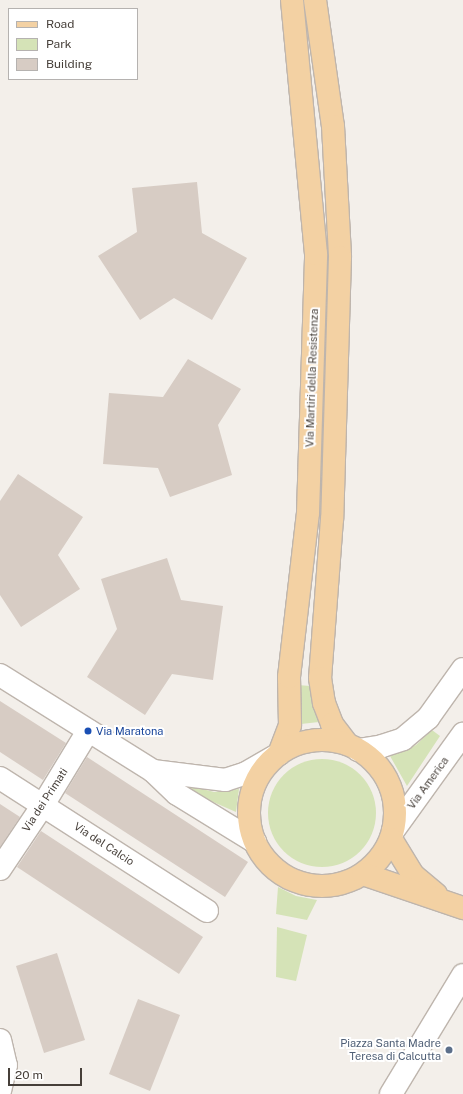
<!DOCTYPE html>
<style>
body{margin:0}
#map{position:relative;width:463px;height:1094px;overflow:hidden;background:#f3efea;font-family:"Public Sans",sans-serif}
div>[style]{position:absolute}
.green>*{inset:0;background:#d5e3b7}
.round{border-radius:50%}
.building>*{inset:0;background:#d7ccc4}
.roads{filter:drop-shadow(1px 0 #beb5ad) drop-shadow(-1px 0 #beb5ad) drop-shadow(0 1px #beb5ad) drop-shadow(0 -1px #beb5ad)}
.minor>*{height:22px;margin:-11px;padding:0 11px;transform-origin:11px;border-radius:11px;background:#fff}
.major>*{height:22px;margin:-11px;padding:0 11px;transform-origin:11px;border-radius:11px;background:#f3d1a3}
.major>.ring{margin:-11px;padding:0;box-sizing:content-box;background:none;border:22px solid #f3d1a3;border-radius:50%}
.dots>*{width:11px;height:11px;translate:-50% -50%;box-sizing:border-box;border:2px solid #fff;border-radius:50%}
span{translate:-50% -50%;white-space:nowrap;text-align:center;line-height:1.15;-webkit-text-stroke:4px #fff;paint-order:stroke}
.street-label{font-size:11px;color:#463f39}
.transit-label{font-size:11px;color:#164399}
.left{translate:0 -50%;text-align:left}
.service-label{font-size:11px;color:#4e5e75}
.right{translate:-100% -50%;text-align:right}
.legend{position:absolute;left:8px;top:8px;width:130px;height:72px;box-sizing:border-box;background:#fff;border:1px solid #b5b2b0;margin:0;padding:5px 7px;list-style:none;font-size:12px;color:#463f39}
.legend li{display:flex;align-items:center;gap:8px;height:20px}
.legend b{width:20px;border:1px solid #b5b2b0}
.scale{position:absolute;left:8px;top:1068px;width:74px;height:18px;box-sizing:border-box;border:2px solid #463f39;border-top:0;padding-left:5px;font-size:12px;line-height:14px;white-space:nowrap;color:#463f39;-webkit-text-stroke:3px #fff;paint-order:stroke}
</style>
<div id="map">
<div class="green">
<div style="clip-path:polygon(297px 685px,311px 686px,311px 701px,319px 722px,301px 724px,302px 708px)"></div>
<div style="clip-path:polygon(432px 730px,440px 736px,407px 786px,390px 756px,416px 745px)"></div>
<div class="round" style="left:268px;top:759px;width:108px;height:108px"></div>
<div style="clip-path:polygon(172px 781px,214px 792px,239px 789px,236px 812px,172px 784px)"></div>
<div style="clip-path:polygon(278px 887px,296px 896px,317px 900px,307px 920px,276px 914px)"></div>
<div style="clip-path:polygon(277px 927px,307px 935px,296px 981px,276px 977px)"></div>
</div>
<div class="building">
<div style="clip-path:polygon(197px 182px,202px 233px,247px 258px,212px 320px,174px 298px,140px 320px,98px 256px,137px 232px,132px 188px)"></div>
<div style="clip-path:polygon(188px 359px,241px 389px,218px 425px,232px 475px,170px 497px,158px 468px,103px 464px,109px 393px,163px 397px)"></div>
<div style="clip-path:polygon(18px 474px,83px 517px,58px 555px,80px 589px,21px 627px,0 595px,0 501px)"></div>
<div style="clip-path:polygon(167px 558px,181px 600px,223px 606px,213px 680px,172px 674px,145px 715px,87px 677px,117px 629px,101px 579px)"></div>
<div style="clip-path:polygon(0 701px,66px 743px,43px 780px,0 752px)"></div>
<div style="clip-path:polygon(87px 757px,248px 862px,225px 897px,65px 793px)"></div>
<div style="clip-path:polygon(0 804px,20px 817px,0 847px)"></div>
<div style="clip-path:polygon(41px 831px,203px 937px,179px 974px,17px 867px)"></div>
<div style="clip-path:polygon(57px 953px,85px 1040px,44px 1053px,16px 966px)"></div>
<div style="clip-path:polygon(138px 999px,180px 1015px,150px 1091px,109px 1074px)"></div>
</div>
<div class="roads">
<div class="minor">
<div style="left:0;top:675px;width:181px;rotate:32.1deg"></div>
<div style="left:153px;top:771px;width:33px;rotate:44deg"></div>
<div style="left:177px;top:794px;width:92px;rotate:31.6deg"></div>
<div style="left:358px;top:750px;width:24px;rotate:-9deg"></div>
<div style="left:382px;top:746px;width:22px;rotate:-18deg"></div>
<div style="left:403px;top:739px;width:33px;rotate:-40deg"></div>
<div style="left:428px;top:718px;width:60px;rotate:-54.5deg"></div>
<div style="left:153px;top:771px;width:73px;rotate:7.1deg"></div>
<div style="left:225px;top:780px;width:22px;rotate:-18deg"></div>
<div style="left:246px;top:773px;width:38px;rotate:-30deg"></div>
<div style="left:0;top:778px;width:246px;rotate:32.7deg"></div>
<div style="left:393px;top:831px;width:120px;rotate:-54.2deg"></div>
<div style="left:0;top:869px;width:77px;rotate:-56.1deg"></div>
<div style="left:43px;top:805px;width:87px;rotate:-58.7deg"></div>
<div style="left:0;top:1040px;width:26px;rotate:77deg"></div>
<div style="left:6px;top:1065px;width:26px;rotate:103deg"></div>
<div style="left:391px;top:1094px;width:139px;rotate:-58.8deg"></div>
</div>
<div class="major">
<div style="left:315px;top:0;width:127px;rotate:81.9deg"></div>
<div style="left:333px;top:126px;width:131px;rotate:86.9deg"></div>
<div style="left:340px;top:257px;width:262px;rotate:91.7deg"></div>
<div style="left:332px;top:519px;width:159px;rotate:94.3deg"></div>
<div style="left:320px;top:678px;width:25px;rotate:81deg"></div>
<div style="left:324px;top:703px;width:22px;rotate:69deg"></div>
<div style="left:332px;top:724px;width:25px;rotate:53deg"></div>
<div class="ring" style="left:249px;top:740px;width:124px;height:124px"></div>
<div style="left:279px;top:754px;width:31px;rotate:-69deg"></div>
<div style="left:290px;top:725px;width:48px;rotate:-91.2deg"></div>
<div style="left:289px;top:677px;width:165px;rotate:-83.4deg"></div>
<div style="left:308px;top:513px;width:259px;rotate:-88.2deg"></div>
<div style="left:316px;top:254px;width:255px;rotate:-95.4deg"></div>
<div style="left:391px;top:839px;width:42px;rotate:58.6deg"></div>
<div style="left:413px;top:875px;width:30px;rotate:40deg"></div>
<div style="left:363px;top:874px;width:106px;rotate:18.8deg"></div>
</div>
</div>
<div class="dots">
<div style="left:88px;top:731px;background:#1a4fb4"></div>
<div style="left:449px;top:1050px;background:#5c6f8a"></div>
</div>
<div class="street-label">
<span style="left:312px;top:378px;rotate:-88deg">Via Martiri della Resistenza</span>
<span style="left:428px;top:783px;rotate:-54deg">Via America</span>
<span style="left:45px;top:800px;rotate:-57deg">Via dei Primati</span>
<span style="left:104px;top:844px;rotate:33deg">Via del Calcio</span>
</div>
<div class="transit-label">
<span class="left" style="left:96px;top:731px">Via Maratona</span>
</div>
<div class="service-label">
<span class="right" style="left:441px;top:1050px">Piazza Santa Madre<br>Teresa di Calcutta</span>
</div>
<ul class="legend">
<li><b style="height:5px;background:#f3d1a3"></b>Road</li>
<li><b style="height:11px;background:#d5e3b7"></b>Park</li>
<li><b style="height:11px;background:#d7ccc4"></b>Building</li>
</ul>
<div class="scale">20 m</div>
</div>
